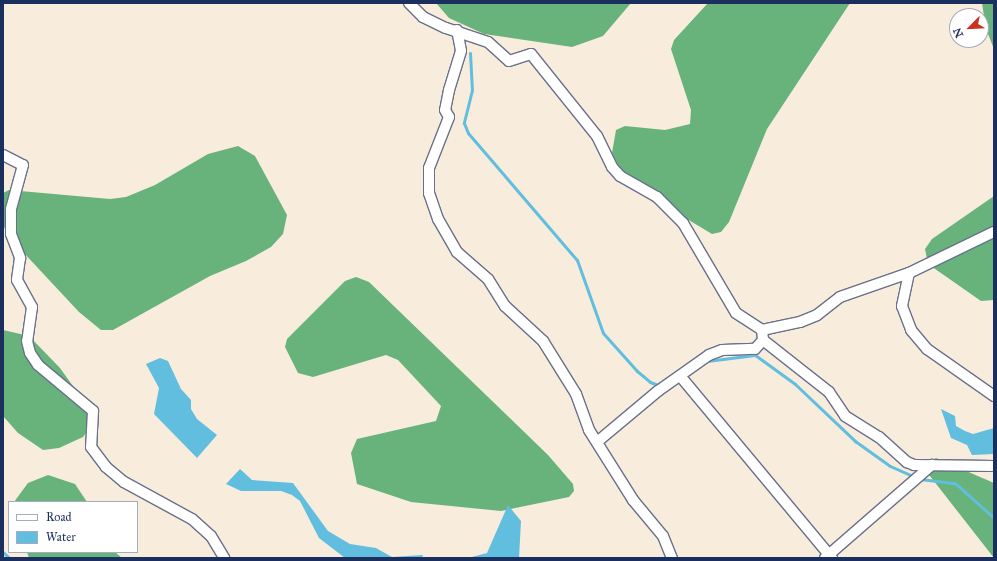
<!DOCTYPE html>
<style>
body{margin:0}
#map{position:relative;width:997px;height:561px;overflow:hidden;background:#f8ecdc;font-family:"IM FELL Great Primer",serif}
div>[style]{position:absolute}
.forest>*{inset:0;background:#68b37c}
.water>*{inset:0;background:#61bedf}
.stream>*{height:3px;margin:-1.5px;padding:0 1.5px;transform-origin:1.5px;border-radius:1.5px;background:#61bedf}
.roads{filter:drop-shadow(1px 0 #68718a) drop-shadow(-1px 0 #68718a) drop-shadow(0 1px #68718a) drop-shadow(0 -1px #68718a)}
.minor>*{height:10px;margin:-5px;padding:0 5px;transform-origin:5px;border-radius:5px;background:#fff}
span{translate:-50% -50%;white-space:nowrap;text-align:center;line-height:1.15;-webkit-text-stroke:3px #fff;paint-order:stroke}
.frame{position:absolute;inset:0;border:4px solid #1b2f5e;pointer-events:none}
.legend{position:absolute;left:8px;top:501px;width:130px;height:52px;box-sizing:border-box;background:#fff;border:1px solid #a4acbf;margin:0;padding:5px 7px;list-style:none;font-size:12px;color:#1b2f5e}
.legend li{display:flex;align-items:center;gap:8px;height:20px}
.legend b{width:20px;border:1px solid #a4acbf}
.north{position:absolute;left:949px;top:8px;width:40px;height:40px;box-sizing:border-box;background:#fff;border:1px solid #a4acbf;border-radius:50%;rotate:246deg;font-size:11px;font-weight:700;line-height:16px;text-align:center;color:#1b2f5e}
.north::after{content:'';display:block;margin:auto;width:14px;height:18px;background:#c8321e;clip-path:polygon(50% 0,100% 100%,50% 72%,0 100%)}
</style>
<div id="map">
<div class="forest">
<div style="clip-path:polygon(436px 3px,631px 3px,603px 36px,572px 47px,484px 34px,449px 18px)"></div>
<div style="clip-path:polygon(708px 3px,850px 3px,767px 129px,729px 222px,721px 232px,712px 234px,627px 183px,612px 153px,616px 130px,625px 126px,665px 130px,690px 124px,691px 110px,671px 49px,674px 40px)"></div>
<div style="clip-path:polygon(982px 3px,994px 3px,994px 49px,986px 29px)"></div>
<div style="clip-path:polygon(238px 146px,255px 156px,287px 215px,283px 234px,271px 247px,246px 261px,210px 276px,113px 330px,101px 330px,79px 312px,9px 237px,3px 225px,3px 193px,9px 190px,110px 199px,126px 197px,155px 185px,208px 154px)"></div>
<div style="clip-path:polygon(994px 196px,994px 300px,981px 301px,928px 264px,925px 249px,932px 239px)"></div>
<div style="clip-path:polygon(356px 277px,369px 282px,548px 455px,573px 484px,574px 491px,569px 497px,501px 511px,411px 502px,357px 484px,351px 453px,357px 439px,436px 421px,441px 406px,398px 360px,386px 355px,313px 377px,298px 373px,285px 347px,287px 339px,345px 281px)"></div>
<div style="clip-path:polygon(3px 330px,29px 336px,60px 368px,93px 414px,94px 422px,83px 437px,59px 448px,43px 450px,18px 433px,3px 416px)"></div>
<div style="clip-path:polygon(936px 458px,994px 483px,994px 558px,926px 471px,925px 464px)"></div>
<div style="clip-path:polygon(48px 475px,75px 484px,87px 502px,14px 502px,28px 483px)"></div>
<div style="clip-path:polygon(27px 552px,115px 552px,122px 558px,29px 558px)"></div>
</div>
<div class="water">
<div style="clip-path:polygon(160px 358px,168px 361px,181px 389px,191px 400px,191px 409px,197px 419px,217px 435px,197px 458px,154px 414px,159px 388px,146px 364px)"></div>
<div style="clip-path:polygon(941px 409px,955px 416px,956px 426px,965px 431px,973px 434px,994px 428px,994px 454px,972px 455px,967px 445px,951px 438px)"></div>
<div style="clip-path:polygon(240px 469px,252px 480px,293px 483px,328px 531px,350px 544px,376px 548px,392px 557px,423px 555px,422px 558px,345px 558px,319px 538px,300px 501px,292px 495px,281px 491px,241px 491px,226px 484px)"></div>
<div style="clip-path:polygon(508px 505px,521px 521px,519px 558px,468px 558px,487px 553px)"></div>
</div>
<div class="stream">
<div style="left:470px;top:53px;width:37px;rotate:87deg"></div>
<div style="left:472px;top:90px;width:34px;rotate:104deg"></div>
<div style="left:464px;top:123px;width:11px;rotate:68deg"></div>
<div style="left:468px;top:133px;width:167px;rotate:49.4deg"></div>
<div style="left:577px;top:260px;width:77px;rotate:70.4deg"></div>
<div style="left:603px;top:333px;width:51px;rotate:48.2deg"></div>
<div style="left:637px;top:371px;width:17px;rotate:40deg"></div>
<div style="left:650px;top:382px;width:12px;rotate:20deg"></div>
<div style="left:707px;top:361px;width:48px;rotate:-7.1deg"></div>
<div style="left:755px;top:355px;width:49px;rotate:35.9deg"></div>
<div style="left:795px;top:384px;width:83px;rotate:43.5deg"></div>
<div style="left:855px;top:441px;width:43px;rotate:35.5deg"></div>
<div style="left:890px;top:466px;width:27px;rotate:24deg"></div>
<div style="left:920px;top:479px;width:35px;rotate:7deg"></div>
<div style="left:955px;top:483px;width:52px;rotate:41.9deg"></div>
<div style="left:3px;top:552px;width:8px;rotate:45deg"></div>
</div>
<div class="roads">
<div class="minor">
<div style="left:409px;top:3px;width:20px;rotate:45deg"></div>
<div style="left:423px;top:17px;width:25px;rotate:26deg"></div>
<div style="left:446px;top:28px;width:44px;rotate:18.4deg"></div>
<div style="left:488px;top:42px;width:28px;rotate:42deg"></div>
<div style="left:509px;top:61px;width:23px;rotate:-18deg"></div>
<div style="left:531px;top:54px;width:105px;rotate:51.2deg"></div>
<div style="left:597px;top:136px;width:34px;rotate:64deg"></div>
<div style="left:612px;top:167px;width:12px;rotate:48deg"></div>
<div style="left:620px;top:176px;width:43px;rotate:29.6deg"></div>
<div style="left:657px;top:197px;width:37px;rotate:45deg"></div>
<div style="left:683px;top:223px;width:104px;rotate:59.5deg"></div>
<div style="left:736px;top:313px;width:31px;rotate:33deg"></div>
<div style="left:762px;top:330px;width:39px;rotate:-12deg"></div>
<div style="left:800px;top:322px;width:18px;rotate:-22deg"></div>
<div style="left:817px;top:315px;width:29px;rotate:-38deg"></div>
<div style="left:840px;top:297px;width:73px;rotate:-19.2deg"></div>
<div style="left:909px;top:273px;width:94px;rotate:-25.8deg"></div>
<div style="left:457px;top:30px;width:21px;rotate:79deg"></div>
<div style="left:461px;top:51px;width:41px;rotate:107.1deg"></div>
<div style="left:449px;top:90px;width:20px;rotate:101deg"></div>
<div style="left:445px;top:110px;width:8px;rotate:60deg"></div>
<div style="left:449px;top:117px;width:55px;rotate:111.4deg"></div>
<div style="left:429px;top:168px;width:25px;rotate:90deg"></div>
<div style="left:429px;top:193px;width:28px;rotate:71deg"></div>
<div style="left:438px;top:219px;width:38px;rotate:60deg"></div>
<div style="left:457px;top:252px;width:41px;rotate:41.1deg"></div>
<div style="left:488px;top:279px;width:32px;rotate:58deg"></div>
<div style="left:505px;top:306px;width:52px;rotate:42.6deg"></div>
<div style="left:543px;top:341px;width:62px;rotate:58.1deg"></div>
<div style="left:576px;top:394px;width:38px;rotate:70deg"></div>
<div style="left:589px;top:430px;width:83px;rotate:57.8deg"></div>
<div style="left:633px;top:500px;width:47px;rotate:50.2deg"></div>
<div style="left:663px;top:536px;width:24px;rotate:68deg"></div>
<div style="left:3px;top:155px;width:22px;rotate:27deg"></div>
<div style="left:23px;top:165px;width:46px;rotate:105.3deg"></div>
<div style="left:11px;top:209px;width:25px;rotate:90deg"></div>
<div style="left:11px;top:234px;width:26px;rotate:69deg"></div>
<div style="left:20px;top:258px;width:22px;rotate:98deg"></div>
<div style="left:17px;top:280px;width:31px;rotate:61deg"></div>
<div style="left:32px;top:307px;width:34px;rotate:98deg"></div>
<div style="left:27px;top:341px;width:12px;rotate:76deg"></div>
<div style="left:30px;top:353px;width:14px;rotate:56deg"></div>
<div style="left:38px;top:365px;width:72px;rotate:39.9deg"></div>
<div style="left:93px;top:411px;width:36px;rotate:93deg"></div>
<div style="left:91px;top:447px;width:25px;rotate:53deg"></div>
<div style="left:106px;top:467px;width:23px;rotate:40deg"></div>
<div style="left:124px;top:482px;width:77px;rotate:28.6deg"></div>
<div style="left:192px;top:519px;width:25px;rotate:42deg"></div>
<div style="left:211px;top:536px;width:26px;rotate:59deg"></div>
<div style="left:909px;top:273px;width:34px;rotate:102deg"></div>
<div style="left:902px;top:306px;width:26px;rotate:69deg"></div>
<div style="left:911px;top:330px;width:25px;rotate:50deg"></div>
<div style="left:927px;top:349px;width:82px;rotate:35deg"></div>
<div style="left:762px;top:330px;width:10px;rotate:84deg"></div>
<div style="left:763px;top:340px;width:84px;rotate:38.2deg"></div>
<div style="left:829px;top:392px;width:29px;rotate:56deg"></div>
<div style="left:845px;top:416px;width:40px;rotate:32deg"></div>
<div style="left:879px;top:437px;width:38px;rotate:42deg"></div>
<div style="left:907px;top:462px;width:8px;rotate:23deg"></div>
<div style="left:914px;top:465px;width:80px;rotate:0.7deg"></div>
<div style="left:681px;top:377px;width:236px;rotate:50.2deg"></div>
<div style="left:597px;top:442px;width:80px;rotate:-39.9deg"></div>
<div style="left:658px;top:391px;width:62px;rotate:-35.2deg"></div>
<div style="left:709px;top:355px;width:14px;rotate:-21deg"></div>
<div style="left:722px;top:350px;width:33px;rotate:-2deg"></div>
<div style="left:755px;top:349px;width:12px;rotate:-48deg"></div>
<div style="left:825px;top:558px;width:142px;rotate:-41deg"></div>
</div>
</div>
<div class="frame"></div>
<ul class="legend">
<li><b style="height:5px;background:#fff"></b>Road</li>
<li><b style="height:11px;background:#61bedf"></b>Water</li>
</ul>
<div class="north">N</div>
</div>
